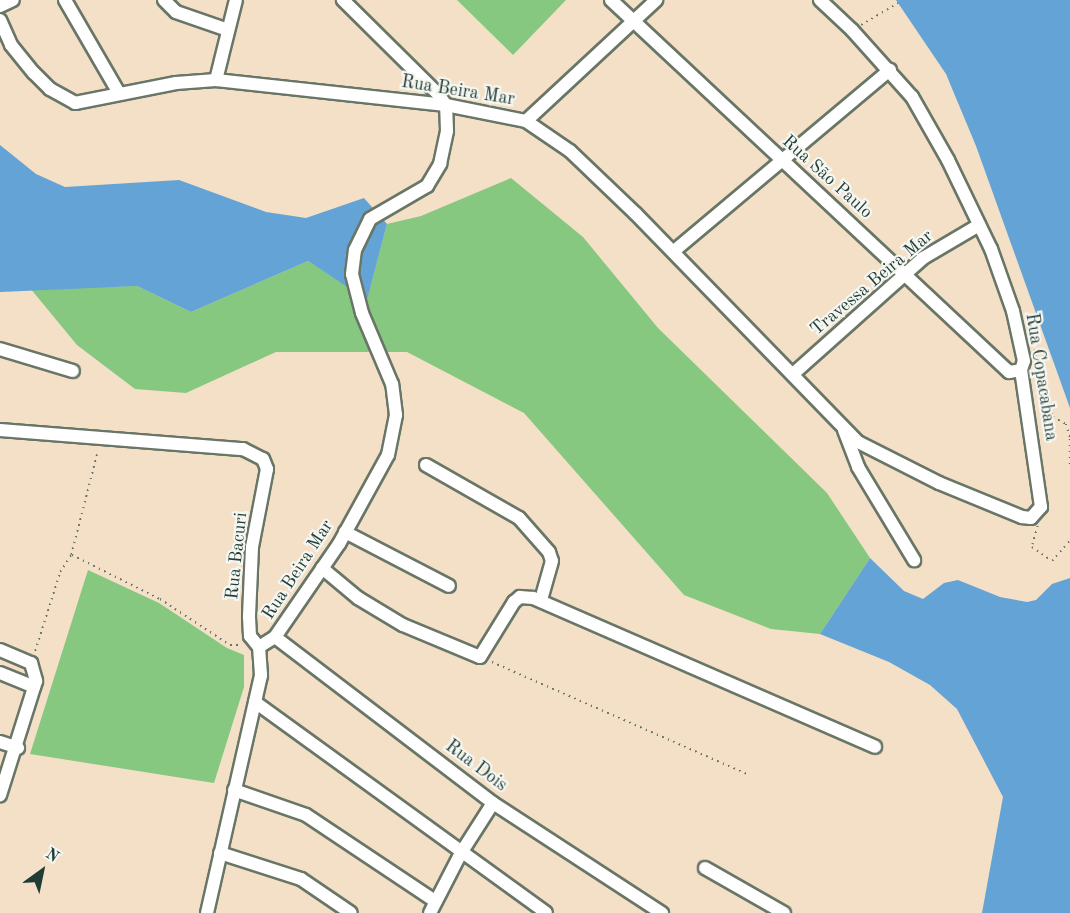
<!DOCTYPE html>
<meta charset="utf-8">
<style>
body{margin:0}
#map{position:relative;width:1070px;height:913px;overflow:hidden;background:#f3e0c6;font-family:"Old Standard TT",serif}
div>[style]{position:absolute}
.green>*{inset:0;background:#86c880}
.water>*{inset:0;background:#63a3d5}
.path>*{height:1.5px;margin-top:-0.75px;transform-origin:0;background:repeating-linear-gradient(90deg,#697667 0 1.5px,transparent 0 6px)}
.roads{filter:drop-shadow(2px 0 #697667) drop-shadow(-2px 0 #697667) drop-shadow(0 2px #697667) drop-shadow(0 -2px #697667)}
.minor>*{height:12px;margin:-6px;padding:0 6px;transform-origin:6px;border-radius:6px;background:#fff}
span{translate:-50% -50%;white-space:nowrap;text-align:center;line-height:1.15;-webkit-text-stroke:4.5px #f6f6f2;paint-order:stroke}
.street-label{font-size:18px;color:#1f3d34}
.north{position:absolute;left:12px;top:841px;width:60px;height:60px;-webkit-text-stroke:4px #f6f6f2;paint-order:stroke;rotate:33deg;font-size:16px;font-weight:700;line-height:24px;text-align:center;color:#1f3d34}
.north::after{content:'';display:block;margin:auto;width:21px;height:27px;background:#1f3d34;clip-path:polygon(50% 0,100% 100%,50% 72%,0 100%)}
</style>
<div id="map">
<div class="green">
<div style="clip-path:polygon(457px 0,566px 0,513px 55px)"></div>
<div style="clip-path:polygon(511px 178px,583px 237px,658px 328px,827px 493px,870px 558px,820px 634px,771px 629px,684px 595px,524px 413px,407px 352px,276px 352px,186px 393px,135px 389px,77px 345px,30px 288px,137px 286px,191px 312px,308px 261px,367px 299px,387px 224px,421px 216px)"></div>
<div style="clip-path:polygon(88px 570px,159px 603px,227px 648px,244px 655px,244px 687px,214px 783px,30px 754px)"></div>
</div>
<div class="water">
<div style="clip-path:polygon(896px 0,1070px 0,1070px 408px,976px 146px,946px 74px)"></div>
<div style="clip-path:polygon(0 145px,36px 174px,65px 187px,179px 180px,266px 212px,306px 218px,364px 198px,387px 224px,367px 300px,308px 261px,191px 312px,137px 286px,0 292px)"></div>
<div style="clip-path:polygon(870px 558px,904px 591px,923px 599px,944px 583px,958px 580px,1000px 597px,1027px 602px,1036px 600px,1052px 584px,1070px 578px,1070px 913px,982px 913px,1003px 797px,957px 709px,930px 685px,889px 662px,820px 634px)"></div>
</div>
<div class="path">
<div style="left:861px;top:25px;width:43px;rotate:-30.7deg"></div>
<div style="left:1031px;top:338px;width:82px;rotate:74.4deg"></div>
<div style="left:1053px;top:417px;width:15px;rotate:28deg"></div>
<div style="left:1066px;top:424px;width:14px;rotate:73deg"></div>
<div style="left:1070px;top:439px;width:29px;rotate:90deg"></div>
<div style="left:1038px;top:526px;width:22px;rotate:106deg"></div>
<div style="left:1032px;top:547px;width:24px;rotate:35deg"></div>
<div style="left:1052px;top:561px;width:28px;rotate:-49deg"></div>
<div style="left:72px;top:555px;width:98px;rotate:26.6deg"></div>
<div style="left:160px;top:599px;width:84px;rotate:33.3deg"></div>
<div style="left:230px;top:645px;width:11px"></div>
<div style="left:35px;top:651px;width:83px;rotate:-72.4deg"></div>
<div style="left:60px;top:572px;width:20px;rotate:-57deg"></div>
<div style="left:71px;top:555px;width:108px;rotate:-75.6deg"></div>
<div style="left:492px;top:662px;width:281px;rotate:23.7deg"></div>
</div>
<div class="roads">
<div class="minor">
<div style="left:65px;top:0;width:108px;rotate:59.9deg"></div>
<div style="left:164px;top:0;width:17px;rotate:45deg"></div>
<div style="left:176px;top:12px;width:52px;rotate:19.1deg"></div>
<div style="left:611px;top:0;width:545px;rotate:43.07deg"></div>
<div style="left:1009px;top:372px;width:12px;rotate:-9deg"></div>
<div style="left:0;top:6px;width:14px;rotate:-25deg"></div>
<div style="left:0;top:20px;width:27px;rotate:66deg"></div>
<div style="left:11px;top:45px;width:36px;rotate:51deg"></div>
<div style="left:34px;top:73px;width:23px;rotate:45deg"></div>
<div style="left:50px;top:89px;width:29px;rotate:29deg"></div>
<div style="left:75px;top:103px;width:103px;rotate:-11.2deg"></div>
<div style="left:176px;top:83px;width:40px;rotate:-4.3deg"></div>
<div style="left:216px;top:80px;width:231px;rotate:6.2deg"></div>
<div style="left:446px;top:105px;width:82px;rotate:11.3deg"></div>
<div style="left:526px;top:121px;width:53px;rotate:34.3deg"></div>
<div style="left:570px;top:151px;width:91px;rotate:43.7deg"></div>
<div style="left:636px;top:214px;width:318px;rotate:45.8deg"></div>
<div style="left:858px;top:442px;width:91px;rotate:26.8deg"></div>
<div style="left:939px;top:483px;width:90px;rotate:22.3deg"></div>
<div style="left:1022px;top:517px;width:9px;rotate:6deg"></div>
<div style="left:1031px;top:518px;width:15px;rotate:-48deg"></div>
<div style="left:1041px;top:507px;width:138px;rotate:-98.3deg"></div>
<div style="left:1021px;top:370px;width:9px;rotate:-72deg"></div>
<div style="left:1024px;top:361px;width:51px;rotate:-102.4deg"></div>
<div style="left:1013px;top:311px;width:66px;rotate:-109.5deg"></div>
<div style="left:991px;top:249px;width:99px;rotate:-115.8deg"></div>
<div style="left:948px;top:160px;width:73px;rotate:-119.7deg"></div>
<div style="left:912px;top:97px;width:90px;rotate:-131.8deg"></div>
<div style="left:852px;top:30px;width:44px;rotate:-136.8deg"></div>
<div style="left:216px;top:80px;width:82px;rotate:-76deg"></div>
<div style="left:526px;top:121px;width:178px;rotate:-42.9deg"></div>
<div style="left:674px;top:251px;width:282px;rotate:-40deg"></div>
<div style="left:0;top:349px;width:76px;rotate:16.8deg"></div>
<div style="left:793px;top:374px;width:174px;rotate:-41.7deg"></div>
<div style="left:923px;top:258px;width:65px;rotate:-30.5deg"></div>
<div style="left:0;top:430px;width:244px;rotate:4.5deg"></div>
<div style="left:243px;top:449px;width:22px;rotate:27deg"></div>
<div style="left:263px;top:459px;width:11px;rotate:68deg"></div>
<div style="left:267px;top:469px;width:79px;rotate:100.9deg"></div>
<div style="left:252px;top:547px;width:70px;rotate:92.5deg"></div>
<div style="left:249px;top:617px;width:19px;rotate:87deg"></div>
<div style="left:250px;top:636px;width:14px;rotate:51deg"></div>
<div style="left:844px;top:430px;width:40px;rotate:69deg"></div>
<div style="left:858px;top:467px;width:109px;rotate:58.9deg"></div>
<div style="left:426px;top:465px;width:107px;rotate:29.7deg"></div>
<div style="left:519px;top:518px;width:45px;rotate:48.6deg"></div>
<div style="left:549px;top:552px;width:9px;rotate:72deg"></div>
<div style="left:552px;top:561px;width:41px;rotate:105.8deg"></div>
<div style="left:345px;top:532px;width:117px;rotate:27.4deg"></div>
<div style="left:322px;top:568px;width:47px;rotate:39.8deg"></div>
<div style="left:358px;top:598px;width:52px;rotate:31deg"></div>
<div style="left:403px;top:625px;width:83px;rotate:22.6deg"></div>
<div style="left:480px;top:657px;width:65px;rotate:-58.3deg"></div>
<div style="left:514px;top:602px;width:8px;rotate:-40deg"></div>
<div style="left:520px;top:597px;width:13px;rotate:4deg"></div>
<div style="left:533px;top:598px;width:373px;rotate:23.5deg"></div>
<div style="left:275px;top:637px;width:274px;rotate:37.3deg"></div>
<div style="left:493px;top:803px;width:202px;rotate:33.1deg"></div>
<div style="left:259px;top:647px;width:19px;rotate:-32deg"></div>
<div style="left:275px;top:637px;width:113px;rotate:-55.5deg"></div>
<div style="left:339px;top:544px;width:102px;rotate:-61.2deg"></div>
<div style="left:388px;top:455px;width:41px;rotate:-78.7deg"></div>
<div style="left:396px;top:415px;width:31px;rotate:-97deg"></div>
<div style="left:392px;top:384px;width:77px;rotate:-112.9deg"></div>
<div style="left:362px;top:313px;width:40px;rotate:-104.4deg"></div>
<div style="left:352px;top:274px;width:24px;rotate:-83deg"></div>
<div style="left:355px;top:250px;width:34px;rotate:-64deg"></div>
<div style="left:370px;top:219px;width:66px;rotate:-30.1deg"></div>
<div style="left:427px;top:186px;width:26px;rotate:-59deg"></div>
<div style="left:440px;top:164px;width:34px;rotate:-78deg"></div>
<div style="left:447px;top:131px;width:26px;rotate:-92deg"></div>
<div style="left:446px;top:105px;width:14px;rotate:-126deg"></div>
<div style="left:438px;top:94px;width:134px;rotate:-135.3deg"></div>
<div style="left:0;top:650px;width:34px;rotate:23deg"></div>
<div style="left:31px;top:663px;width:19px;rotate:74deg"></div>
<div style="left:36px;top:681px;width:120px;rotate:107.5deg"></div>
<div style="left:0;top:673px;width:37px;rotate:22deg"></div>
<div style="left:255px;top:702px;width:359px;rotate:35.9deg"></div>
<div style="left:0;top:742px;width:19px;rotate:18deg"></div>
<div style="left:234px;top:790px;width:76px;rotate:19.1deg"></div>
<div style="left:306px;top:815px;width:155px;rotate:33.7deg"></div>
<div style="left:220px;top:853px;width:85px;rotate:17.8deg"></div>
<div style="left:301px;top:879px;width:60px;rotate:34.2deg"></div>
<div style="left:705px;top:868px;width:91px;rotate:29.7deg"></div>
<div style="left:207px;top:913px;width:244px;rotate:-77.2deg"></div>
<div style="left:261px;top:675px;width:28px;rotate:-94deg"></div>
<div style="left:430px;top:913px;width:68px;rotate:-62.7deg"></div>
<div style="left:461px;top:853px;width:59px;rotate:-57.4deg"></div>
</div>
</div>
<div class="street-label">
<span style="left:458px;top:91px;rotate:9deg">Rua Beira Mar</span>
<span style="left:827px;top:177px;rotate:42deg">Rua São Paulo</span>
<span style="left:872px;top:283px;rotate:-40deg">Travessa Beira Mar</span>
<span style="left:1041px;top:377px;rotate:81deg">Rua Copacabana</span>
<span style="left:237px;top:556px;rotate:-84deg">Rua Bacuri</span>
<span style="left:298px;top:570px;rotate:-57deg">Rua Beira Mar</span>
<span style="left:476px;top:766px;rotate:37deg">Rua Dois</span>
</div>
<div class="north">N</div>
</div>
